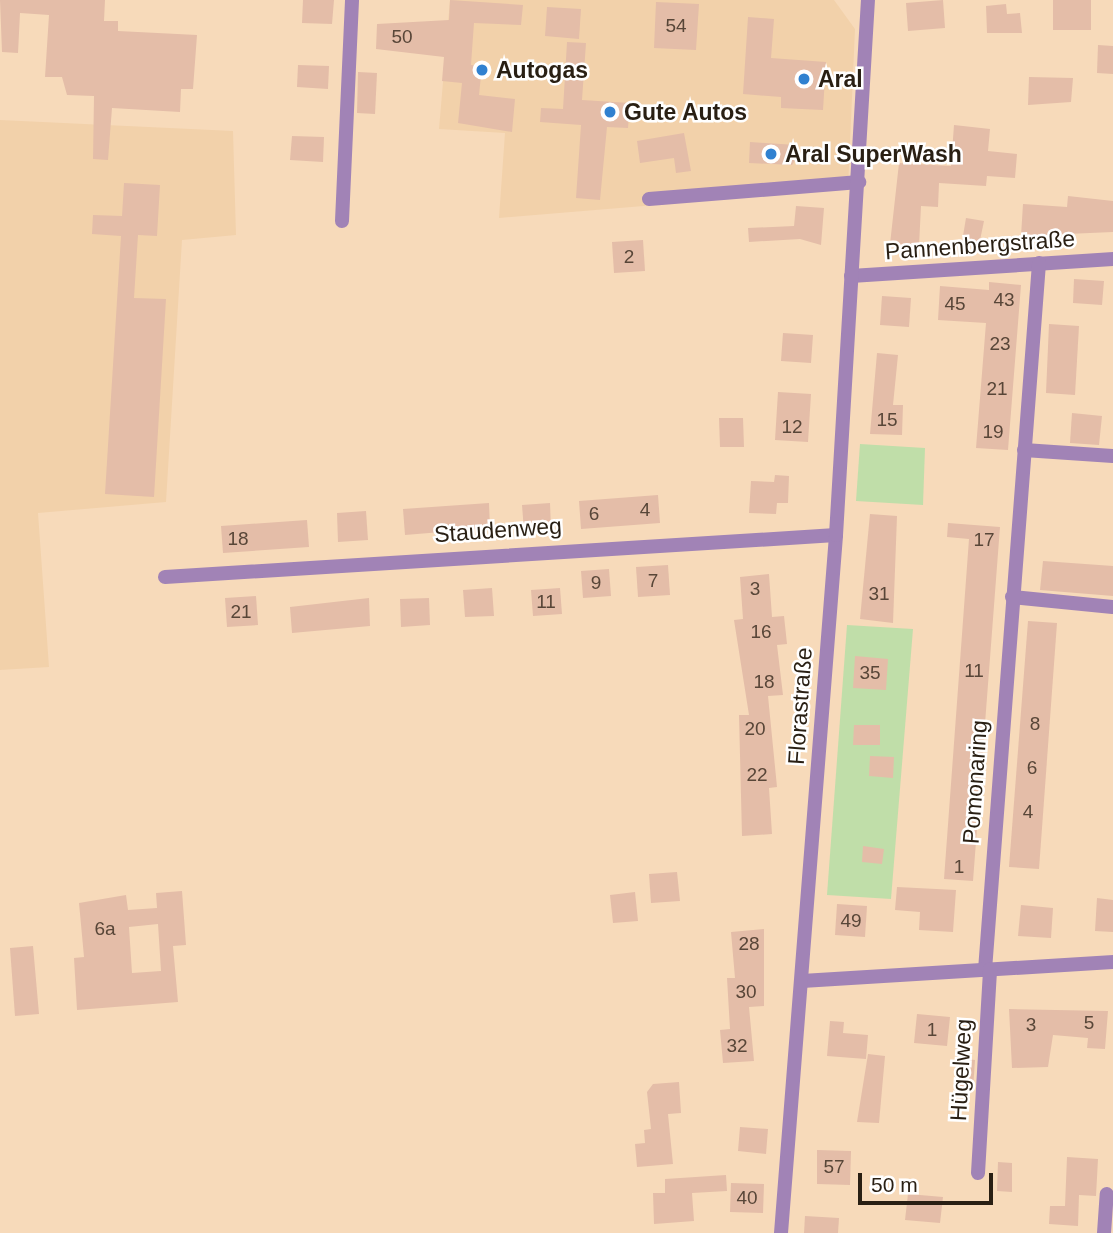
<!DOCTYPE html>
<meta charset="utf-8">
<style>
body{margin:0}
#map{position:relative;width:1113px;height:1233px;overflow:hidden;background:#f7daba;font-family:Arial,sans-serif}
div>[style]{position:absolute}
.built>*{inset:0;background:#f2d1aa}
.green>*{inset:0;background:#c0dea9}
.building>*{inset:0;background:#e4bda8}
.minor>*{height:14px;margin:-7px;padding:0 7px;transform-origin:7px;border-radius:7px;background:#a183b6}
.dots>*{width:19px;height:19px;translate:-50% -50%;box-sizing:border-box;border:4px solid #fff;border-radius:50%}
span{translate:-50% -50%;white-space:nowrap;text-align:center;line-height:1.15;-webkit-text-stroke:5px #fff;paint-order:stroke}
.number-label{font-size:19px;color:#584638}
.number-label span{-webkit-text-stroke-width:0}
.poi-label{font-size:23px;color:#291f13;font-weight:700}
.left{translate:0 -50%;text-align:left}
.street-label{font-size:23px;color:#291f13}
.scale{position:absolute;left:858px;top:1173px;width:135px;height:32px;box-sizing:border-box;border:4px solid #291f13;border-top:0;padding-left:9px;font-size:21px;line-height:24px;white-space:nowrap;color:#291f13;-webkit-text-stroke:5px #fff;paint-order:stroke}
</style>
<div id="map">
<div class="built">
<div style="clip-path:polygon(450px 0,834px 0,855px 29px,848px 189px,499px 218px,505px 133px,439px 129px)"></div>
<div style="clip-path:polygon(0 120px,233px 131px,236px 235px,182px 240px,166px 502px,38px 513px,49px 667px,0 670px)"></div>
</div>
<div class="green">
<div style="clip-path:polygon(860px 444px,925px 448px,923px 505px,856px 501px)"></div>
<div style="clip-path:polygon(847px 625px,913px 629px,891px 899px,827px 895px)"></div>
</div>
<div class="building">
<div style="clip-path:polygon(0 0,105px 0,104px 21px,118px 21px,118px 31px,197px 35px,193px 89px,181px 89px,180px 112px,112px 108px,108px 160px,93px 159px,94px 96px,67px 95px,62px 77px,45px 77px,49px 15px,20px 13px,18px 53px,2px 52px)"></div>
<div style="clip-path:polygon(303px 0,334px 0,332px 24px,302px 23px)"></div>
<div style="clip-path:polygon(450px 0,523px 5px,521px 25px,474px 23px,471px 65px,482px 66px,479px 95px,515px 99px,512px 132px,458px 123px,462px 83px,442px 81px,444px 57px,376px 49px,377px 24px,449px 20px)"></div>
<div style="clip-path:polygon(943px 0,945px 28px,908px 31px,906px 3px)"></div>
<div style="clip-path:polygon(1053px 0,1091px 0,1091px 30px,1053px 30px)"></div>
<div style="clip-path:polygon(656px 2px,699px 4px,696px 50px,654px 48px)"></div>
<div style="clip-path:polygon(1006px 4px,1007px 14px,1020px 13px,1022px 33px,987px 33px,986px 6px)"></div>
<div style="clip-path:polygon(547px 7px,581px 9px,579px 39px,545px 36px)"></div>
<div style="clip-path:polygon(748px 17px,774px 19px,771px 58px,826px 62px,823px 110px,781px 108px,781px 97px,743px 94px)"></div>
<div style="clip-path:polygon(567px 42px,586px 43px,582px 100px,630px 103px,628px 128px,607px 127px,600px 200px,576px 198px,581px 125px,540px 122px,541px 108px,563px 109px)"></div>
<div style="clip-path:polygon(1098px 45px,1113px 46px,1113px 74px,1097px 73px)"></div>
<div style="clip-path:polygon(298px 65px,329px 66px,328px 89px,297px 87px)"></div>
<div style="clip-path:polygon(358px 72px,377px 73px,375px 114px,357px 113px)"></div>
<div style="clip-path:polygon(1029px 77px,1073px 78px,1071px 102px,1028px 105px)"></div>
<div style="clip-path:polygon(954px 125px,990px 129px,988px 151px,1017px 154px,1015px 178px,987px 176px,986px 186px,939px 183px,938px 207px,921px 206px,919px 246px,890px 244px,899px 163px,951px 166px)"></div>
<div style="clip-path:polygon(684px 133px,691px 171px,676px 173px,674px 158px,640px 163px,637px 141px)"></div>
<div style="clip-path:polygon(292px 136px,324px 137px,323px 162px,290px 160px)"></div>
<div style="clip-path:polygon(750px 142px,796px 145px,796px 159px,792px 165px,749px 163px)"></div>
<div style="clip-path:polygon(124px 183px,160px 185px,157px 236px,138px 235px,134px 298px,166px 299px,154px 497px,105px 494px,121px 236px,92px 234px,93px 215px,122px 216px)"></div>
<div style="clip-path:polygon(1068px 196px,1113px 201px,1113px 232px,1021px 236px,1023px 204px,1067px 207px)"></div>
<div style="clip-path:polygon(796px 206px,824px 208px,821px 245px,800px 239px,749px 242px,748px 228px,794px 226px)"></div>
<div style="clip-path:polygon(966px 218px,984px 221px,979px 245px,962px 242px)"></div>
<div style="clip-path:polygon(643px 240px,645px 271px,614px 273px,612px 242px)"></div>
<div style="clip-path:polygon(1074px 279px,1104px 281px,1102px 305px,1073px 303px)"></div>
<div style="clip-path:polygon(989px 282px,1021px 285px,1008px 450px,976px 448px,986px 323px,938px 320px,940px 286px,989px 290px)"></div>
<div style="clip-path:polygon(882px 296px,911px 298px,909px 327px,880px 325px)"></div>
<div style="clip-path:polygon(1049px 324px,1079px 326px,1075px 395px,1046px 393px)"></div>
<div style="clip-path:polygon(783px 333px,813px 335px,811px 363px,781px 361px)"></div>
<div style="clip-path:polygon(877px 353px,898px 355px,893px 405px,903px 405px,902px 435px,870px 434px)"></div>
<div style="clip-path:polygon(778px 392px,811px 394px,808px 442px,775px 440px)"></div>
<div style="clip-path:polygon(1072px 413px,1102px 416px,1099px 445px,1070px 443px)"></div>
<div style="clip-path:polygon(719px 418px,743px 418px,744px 447px,720px 447px)"></div>
<div style="clip-path:polygon(775px 475px,789px 476px,788px 503px,777px 503px,776px 514px,749px 513px,751px 481px,774px 482px)"></div>
<div style="clip-path:polygon(658px 495px,660px 523px,581px 529px,579px 501px)"></div>
<div style="clip-path:polygon(489px 503px,490px 528px,405px 535px,403px 509px)"></div>
<div style="clip-path:polygon(550px 503px,551px 529px,524px 531px,522px 505px)"></div>
<div style="clip-path:polygon(366px 511px,368px 540px,338px 542px,337px 513px)"></div>
<div style="clip-path:polygon(870px 514px,897px 516px,893px 623px,860px 619px)"></div>
<div style="clip-path:polygon(307px 520px,309px 547px,223px 553px,221px 526px)"></div>
<div style="clip-path:polygon(948px 523px,1000px 527px,973px 881px,944px 879px,969px 539px,947px 537px)"></div>
<div style="clip-path:polygon(1043px 561px,1113px 566px,1113px 596px,1040px 590px)"></div>
<div style="clip-path:polygon(668px 565px,670px 595px,638px 597px,636px 567px)"></div>
<div style="clip-path:polygon(609px 569px,611px 596px,583px 598px,581px 571px)"></div>
<div style="clip-path:polygon(769px 574px,772px 617px,784px 616px,787px 644px,777px 645px,783px 695px,768px 696px,777px 787px,769px 788px,772px 834px,742px 836px,739px 715px,749px 715px,734px 620px,743px 619px,740px 577px)"></div>
<div style="clip-path:polygon(492px 588px,494px 616px,465px 617px,463px 590px)"></div>
<div style="clip-path:polygon(560px 588px,562px 614px,533px 616px,531px 590px)"></div>
<div style="clip-path:polygon(256px 596px,258px 625px,227px 627px,225px 598px)"></div>
<div style="clip-path:polygon(369px 598px,370px 626px,292px 633px,290px 607px)"></div>
<div style="clip-path:polygon(429px 598px,430px 625px,401px 627px,400px 599px)"></div>
<div style="clip-path:polygon(1028px 621px,1057px 623px,1039px 869px,1009px 867px)"></div>
<div style="clip-path:polygon(855px 656px,888px 659px,886px 690px,853px 688px)"></div>
<div style="clip-path:polygon(854px 725px,880px 725px,880px 745px,853px 745px)"></div>
<div style="clip-path:polygon(870px 756px,894px 757px,893px 778px,869px 776px)"></div>
<div style="clip-path:polygon(863px 846px,884px 849px,882px 864px,862px 862px)"></div>
<div style="clip-path:polygon(677px 872px,680px 901px,651px 903px,649px 874px)"></div>
<div style="clip-path:polygon(897px 887px,956px 890px,953px 932px,919px 930px,920px 912px,895px 910px)"></div>
<div style="clip-path:polygon(evenodd,182px 891px,186px 945px,173px 946px,178px 1002px,77px 1010px,74px 958px,84px 957px,79px 903px,126px 895px,128px 910px,157px 908px,156px 893px,182px 891px,158px 924px,161px 971px,132px 973px,129px 927px,158px 924px)"></div>
<div style="clip-path:polygon(635px 892px,638px 921px,613px 923px,610px 895px)"></div>
<div style="clip-path:polygon(1097px 898px,1113px 900px,1113px 932px,1095px 931px)"></div>
<div style="clip-path:polygon(837px 904px,867px 906px,865px 937px,835px 935px)"></div>
<div style="clip-path:polygon(1021px 905px,1053px 908px,1051px 938px,1018px 936px)"></div>
<div style="clip-path:polygon(764px 929px,764px 1006px,749px 1007px,754px 1061px,723px 1063px,720px 1030px,730px 1029px,727px 978px,735px 978px,731px 932px)"></div>
<div style="clip-path:polygon(33px 946px,39px 1014px,15px 1016px,10px 948px)"></div>
<div style="clip-path:polygon(1009px 1009px,1108px 1011px,1105px 1049px,1087px 1048px,1088px 1038px,1053px 1035px,1048px 1067px,1012px 1068px)"></div>
<div style="clip-path:polygon(917px 1014px,950px 1017px,947px 1046px,914px 1043px)"></div>
<div style="clip-path:polygon(830px 1021px,844px 1022px,843px 1033px,868px 1035px,866px 1059px,827px 1056px)"></div>
<div style="clip-path:polygon(868px 1054px,885px 1056px,879px 1123px,857px 1122px)"></div>
<div style="clip-path:polygon(957px 1058px,975px 1060px,973px 1089px,955px 1088px)"></div>
<div style="clip-path:polygon(679px 1082px,681px 1113px,668px 1114px,673px 1164px,637px 1167px,635px 1144px,645px 1143px,644px 1130px,651px 1129px,647px 1092px,653px 1084px)"></div>
<div style="clip-path:polygon(740px 1127px,768px 1129px,766px 1154px,738px 1151px)"></div>
<div style="clip-path:polygon(817px 1150px,851px 1151px,850px 1185px,817px 1184px)"></div>
<div style="clip-path:polygon(1067px 1157px,1098px 1159px,1096px 1196px,1079px 1195px,1078px 1226px,1049px 1224px,1050px 1206px,1065px 1206px)"></div>
<div style="clip-path:polygon(998px 1162px,1012px 1163px,1012px 1192px,997px 1191px)"></div>
<div style="clip-path:polygon(726px 1175px,727px 1191px,692px 1193px,694px 1221px,654px 1224px,653px 1193px,665px 1193px,665px 1179px)"></div>
<div style="clip-path:polygon(731px 1183px,764px 1184px,763px 1213px,730px 1212px)"></div>
<div style="clip-path:polygon(908px 1194px,943px 1197px,940px 1223px,905px 1220px)"></div>
<div style="clip-path:polygon(805px 1216px,839px 1218px,838px 1233px,804px 1233px)"></div>
</div>
<div class="minor">
<div style="left:649px;top:199px;width:211px;rotate:-4.6deg"></div>
<div style="left:342px;top:221px;width:221px;rotate:-87.4deg"></div>
<div style="left:851px;top:276px;width:263px;rotate:-3.7deg"></div>
<div style="left:1024px;top:450px;width:89px;rotate:3.9deg"></div>
<div style="left:165px;top:577px;width:672px;rotate:-3.58deg"></div>
<div style="left:1012px;top:597px;width:101px;rotate:5.7deg"></div>
<div style="left:985px;top:970px;width:709px;rotate:-85.63deg"></div>
<div style="left:802px;top:981px;width:312px;rotate:-3.5deg"></div>
<div style="left:978px;top:1173px;width:204px;rotate:-86.6deg"></div>
<div style="left:781px;top:1233px;width:700px;rotate:-85.49deg"></div>
<div style="left:836px;top:535px;width:536px;rotate:-86.58deg"></div>
<div style="left:1104px;top:1233px;width:39px;rotate:-86deg"></div>
</div>
<div class="dots">
<div style="left:482px;top:70px;background:#3081d0"></div>
<div style="left:804px;top:79px;background:#3081d0"></div>
<div style="left:610px;top:112px;background:#3081d0"></div>
<div style="left:771px;top:154px;background:#3081d0"></div>
</div>
<div class="number-label">
<span style="left:676px;top:26px">54</span>
<span style="left:402px;top:37px">50</span>
<span style="left:629px;top:257px">2</span>
<span style="left:1004px;top:300px">43</span>
<span style="left:955px;top:304px">45</span>
<span style="left:1000px;top:344px">23</span>
<span style="left:997px;top:389px">21</span>
<span style="left:887px;top:420px">15</span>
<span style="left:792px;top:427px">12</span>
<span style="left:993px;top:432px">19</span>
<span style="left:645px;top:510px">4</span>
<span style="left:594px;top:514px">6</span>
<span style="left:238px;top:539px">18</span>
<span style="left:984px;top:540px">17</span>
<span style="left:653px;top:581px">7</span>
<span style="left:596px;top:583px">9</span>
<span style="left:755px;top:589px">3</span>
<span style="left:879px;top:594px">31</span>
<span style="left:546px;top:602px">11</span>
<span style="left:241px;top:612px">21</span>
<span style="left:761px;top:632px">16</span>
<span style="left:974px;top:671px">11</span>
<span style="left:870px;top:673px">35</span>
<span style="left:764px;top:682px">18</span>
<span style="left:1035px;top:724px">8</span>
<span style="left:755px;top:729px">20</span>
<span style="left:1032px;top:768px">6</span>
<span style="left:757px;top:775px">22</span>
<span style="left:1028px;top:812px">4</span>
<span style="left:959px;top:867px">1</span>
<span style="left:851px;top:921px">49</span>
<span style="left:105px;top:929px">6a</span>
<span style="left:749px;top:944px">28</span>
<span style="left:746px;top:992px">30</span>
<span style="left:1089px;top:1023px">5</span>
<span style="left:1031px;top:1025px">3</span>
<span style="left:932px;top:1030px">1</span>
<span style="left:737px;top:1046px">32</span>
<span style="left:834px;top:1167px">57</span>
<span style="left:747px;top:1198px">40</span>
</div>
<div class="poi-label">
<span class="left" style="left:496px;top:70px">Autogas</span>
<span class="left" style="left:818px;top:79px">Aral</span>
<span class="left" style="left:624px;top:112px">Gute Autos</span>
<span class="left" style="left:785px;top:154px">Aral SuperWash</span>
</div>
<div class="street-label">
<span style="left:980px;top:245px;rotate:-4deg">Pannenbergstraße</span>
<span style="left:498px;top:530px;rotate:-4deg">Staudenweg</span>
<span style="left:800px;top:706px;rotate:-86deg">Florastraße</span>
<span style="left:975px;top:782px;rotate:-86deg">Pomonaring</span>
<span style="left:961px;top:1070px;rotate:-87deg">Hügelweg</span>
</div>
<div class="scale">50 m</div>
</div>
